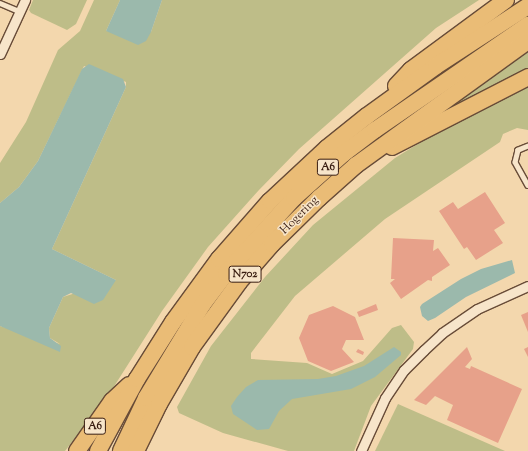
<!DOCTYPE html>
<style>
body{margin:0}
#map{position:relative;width:528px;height:451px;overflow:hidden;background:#f3d7ad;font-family:"Sorts Mill Goudy",serif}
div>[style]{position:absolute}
.green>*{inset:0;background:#bebd88}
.water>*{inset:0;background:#9bb9ac}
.building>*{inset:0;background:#e7a18a}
.roads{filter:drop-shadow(1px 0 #684c38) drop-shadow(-1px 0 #684c38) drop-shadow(0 1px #684c38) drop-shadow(0 -1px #684c38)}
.lane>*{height:4.5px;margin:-2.25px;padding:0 2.25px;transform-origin:2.25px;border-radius:2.25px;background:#f7e5ca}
.street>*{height:9px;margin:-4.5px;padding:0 4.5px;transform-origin:4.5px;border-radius:4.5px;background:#f7e5ca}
.highway>*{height:16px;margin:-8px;padding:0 8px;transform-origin:8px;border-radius:8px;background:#eabc76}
span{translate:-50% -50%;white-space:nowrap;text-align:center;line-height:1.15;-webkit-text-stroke:3px #f7e5ca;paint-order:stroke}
.shield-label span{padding:1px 3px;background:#f7e5ca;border:1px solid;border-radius:3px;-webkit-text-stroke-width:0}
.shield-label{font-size:11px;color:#391d11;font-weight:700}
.street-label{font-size:12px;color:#391d11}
</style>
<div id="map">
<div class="green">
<div style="clip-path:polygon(33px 0,87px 0,76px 24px,67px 30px,31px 13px,29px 10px)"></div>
<div style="clip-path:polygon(94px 0,120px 0,106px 31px,151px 32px,162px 0,479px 0,436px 28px,299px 149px,259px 190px,208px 247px,162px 311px,106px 399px,65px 451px,0 451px,0 326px,60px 344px,50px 338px,49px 328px,63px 297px,116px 280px,52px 249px,126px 87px,126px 82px,84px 66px,38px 161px,19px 187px,0 203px,0 163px,26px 122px,58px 50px,80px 31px)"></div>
<div style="clip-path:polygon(528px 49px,528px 73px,426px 126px,474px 85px)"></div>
<div style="clip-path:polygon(528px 81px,528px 130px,517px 128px,503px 134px,500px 142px,385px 219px,295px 296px,251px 353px,251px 359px,307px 363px,332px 374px,363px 361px,392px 328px,401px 325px,414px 342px,413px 349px,371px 406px,354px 451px,288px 451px,223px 433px,179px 413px,177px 407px,211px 346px,265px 277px,313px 225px,395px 158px,476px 108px)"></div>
<div style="clip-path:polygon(398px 404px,505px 451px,375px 451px)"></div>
</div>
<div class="water">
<div style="clip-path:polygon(120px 0,162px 0,151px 32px,146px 41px,138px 45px,106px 31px)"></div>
<div style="clip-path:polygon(89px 64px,123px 79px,126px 87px,52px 249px,116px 280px,103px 300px,94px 304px,71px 293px,63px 297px,49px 328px,50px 338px,61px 346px,60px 352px,0 326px,0 203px,19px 187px,38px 161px,82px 69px)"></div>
<div style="clip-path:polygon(512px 260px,515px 273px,466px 297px,435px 318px,428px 321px,422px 316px,420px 307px,422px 304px,461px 279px,481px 269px)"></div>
<div style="clip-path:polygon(394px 347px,401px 352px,401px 355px,375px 377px,351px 389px,292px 399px,279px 411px,269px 429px,257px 430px,233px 414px,231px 406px,237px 397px,246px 387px,258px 380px,318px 379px,336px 376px,364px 366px)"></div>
</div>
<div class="building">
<div style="clip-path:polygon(485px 192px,505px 223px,494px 230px,503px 243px,476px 260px,467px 247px,464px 249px,439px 211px,453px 202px,458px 209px)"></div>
<div style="clip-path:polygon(393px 238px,434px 240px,433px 251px,438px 248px,450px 265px,432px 277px,432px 281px,428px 280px,401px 299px,390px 283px,395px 279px,391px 279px)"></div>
<div style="clip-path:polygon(376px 304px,378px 310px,359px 317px,357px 312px)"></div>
<div style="clip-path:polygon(333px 306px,355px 317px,364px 340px,346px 340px,342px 349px,354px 362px,331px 371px,308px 361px,299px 338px,309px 315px)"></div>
<div style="clip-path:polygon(528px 312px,528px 332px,521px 315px)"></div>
<div style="clip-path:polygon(467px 347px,472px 359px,465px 367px,470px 369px,471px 366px,522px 389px,498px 443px,447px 420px,453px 405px,435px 396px,426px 405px,414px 400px)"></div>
<div style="clip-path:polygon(528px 347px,528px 357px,524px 349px)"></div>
<div style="clip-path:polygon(358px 349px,364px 352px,363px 355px,356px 352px)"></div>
</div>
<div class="roads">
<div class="lane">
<div style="left:0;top:3px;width:21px;rotate:23deg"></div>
<div style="left:528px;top:146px;width:11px;rotate:158deg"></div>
<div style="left:518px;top:150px;width:12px;rotate:104deg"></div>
<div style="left:515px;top:162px;width:26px;rotate:61deg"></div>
</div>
<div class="street">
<div style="left:0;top:54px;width:60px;rotate:-65.2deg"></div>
<div style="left:361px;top:451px;width:58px;rotate:-65.6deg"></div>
<div style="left:385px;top:398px;width:34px;rotate:-56deg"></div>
<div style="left:404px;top:370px;width:28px;rotate:-45deg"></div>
<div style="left:424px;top:350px;width:25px;rotate:-43deg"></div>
<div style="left:442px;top:333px;width:42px;rotate:-34.4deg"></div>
<div style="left:477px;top:309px;width:56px;rotate:-24.3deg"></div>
</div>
<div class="highway">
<div style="left:396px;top:86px;width:22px;rotate:-47deg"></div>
<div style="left:411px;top:70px;width:118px;rotate:-36.4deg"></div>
<div style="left:392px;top:147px;width:153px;rotate:-27.2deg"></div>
<div style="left:77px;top:451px;width:61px;rotate:-55deg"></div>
<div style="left:112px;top:401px;width:23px;rotate:-43deg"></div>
<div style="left:98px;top:451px;width:82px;rotate:-61.6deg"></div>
<div style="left:137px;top:379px;width:67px;rotate:-57.7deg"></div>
<div style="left:173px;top:322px;width:78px;rotate:-53.9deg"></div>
<div style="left:219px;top:259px;width:77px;rotate:-48.7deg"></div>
<div style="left:270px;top:201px;width:78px;rotate:-42.9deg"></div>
<div style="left:327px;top:148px;width:51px;rotate:-38.7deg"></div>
<div style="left:367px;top:116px;width:85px;rotate:-35.9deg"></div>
<div style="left:436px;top:66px;width:110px;rotate:-33.1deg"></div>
<div style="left:121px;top:451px;width:59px;rotate:-64.7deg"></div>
<div style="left:146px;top:398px;width:110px;rotate:-58.8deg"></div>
<div style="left:203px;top:304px;width:39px;rotate:-53deg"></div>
<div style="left:226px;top:273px;width:101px;rotate:-47.8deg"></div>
<div style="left:294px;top:198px;width:66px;rotate:-41.9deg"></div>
<div style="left:343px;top:154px;width:40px;rotate:-37deg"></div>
<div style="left:375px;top:130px;width:186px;rotate:-34.5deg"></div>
<div style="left:136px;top:451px;width:52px;rotate:-63.9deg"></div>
<div style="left:159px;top:404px;width:66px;rotate:-59.9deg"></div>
<div style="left:192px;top:347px;width:80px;rotate:-54.1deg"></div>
<div style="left:239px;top:282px;width:50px;rotate:-49deg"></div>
<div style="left:272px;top:244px;width:66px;rotate:-44.4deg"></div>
<div style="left:319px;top:198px;width:50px;rotate:-41.7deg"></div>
<div style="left:356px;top:165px;width:212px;rotate:-35.8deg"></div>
</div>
</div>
<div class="shield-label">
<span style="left:328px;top:167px">A6</span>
<span style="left:245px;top:274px">N702</span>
<span style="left:95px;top:426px">A6</span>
</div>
<div class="street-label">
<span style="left:300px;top:216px;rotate:-45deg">Hogering</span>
</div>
</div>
